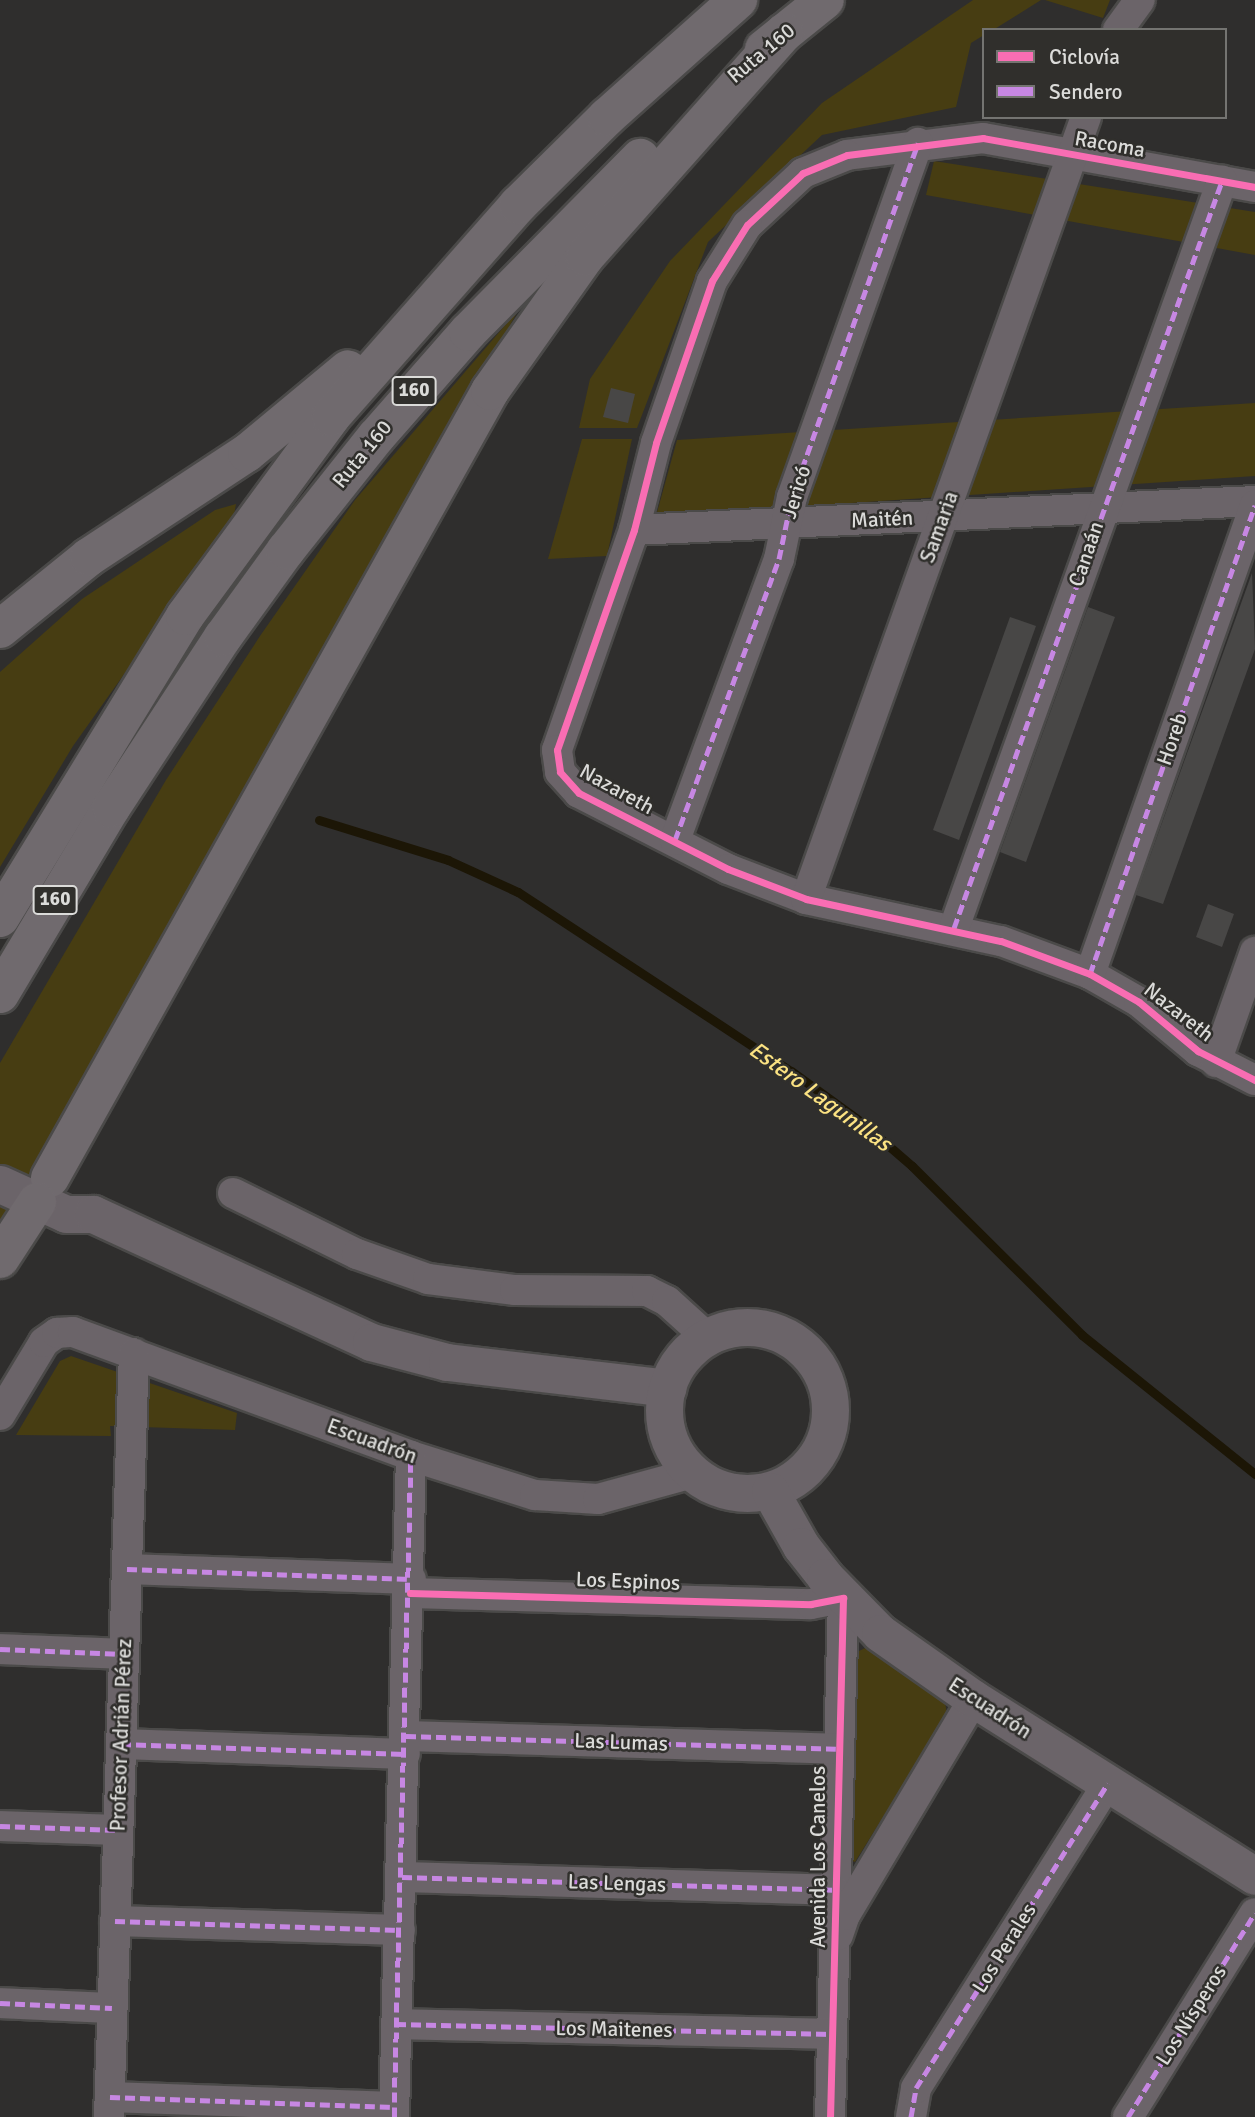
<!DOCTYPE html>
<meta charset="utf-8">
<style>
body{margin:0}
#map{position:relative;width:1255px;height:2117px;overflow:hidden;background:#2f2e2d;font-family:Signika,sans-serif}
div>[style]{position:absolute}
.green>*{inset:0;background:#473d12}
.stream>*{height:9px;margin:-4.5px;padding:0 4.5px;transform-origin:4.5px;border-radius:4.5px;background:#1c1606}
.building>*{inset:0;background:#484746}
.roads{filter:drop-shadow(2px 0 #4b4a49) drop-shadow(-2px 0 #4b4a49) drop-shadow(0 2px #4b4a49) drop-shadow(0 -2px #4b4a49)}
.minor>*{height:30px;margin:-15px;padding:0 15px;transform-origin:15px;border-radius:15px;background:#6b6469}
.tertiary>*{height:37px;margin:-18.5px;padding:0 18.5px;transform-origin:18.5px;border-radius:18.5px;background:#6b6469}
.tertiary>.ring{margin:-18.5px;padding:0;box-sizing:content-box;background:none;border:37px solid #6b6469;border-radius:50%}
.motorway>*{height:38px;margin:-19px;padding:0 19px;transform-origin:19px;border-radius:19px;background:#706a6e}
.quiet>*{height:5px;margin-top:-2.5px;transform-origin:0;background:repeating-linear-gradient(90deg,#c787e3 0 10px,transparent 0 15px)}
.cycleway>*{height:7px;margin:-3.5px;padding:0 3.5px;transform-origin:3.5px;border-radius:3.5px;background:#f96db3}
span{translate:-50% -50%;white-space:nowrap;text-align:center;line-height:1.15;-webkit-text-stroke:5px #302f2c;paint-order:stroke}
.shield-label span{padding:2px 5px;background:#302f2c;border:2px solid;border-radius:5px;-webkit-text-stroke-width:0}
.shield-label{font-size:19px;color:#dbdbd9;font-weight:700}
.street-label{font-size:21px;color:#dbdbd9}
.water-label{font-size:23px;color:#fbe282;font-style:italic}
.legend{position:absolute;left:982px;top:28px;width:245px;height:91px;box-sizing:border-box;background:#302f2c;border:2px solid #747471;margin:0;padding:9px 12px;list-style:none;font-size:21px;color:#dbdbd9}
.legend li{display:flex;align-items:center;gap:14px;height:35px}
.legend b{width:35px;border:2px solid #747471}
</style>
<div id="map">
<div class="green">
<div style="clip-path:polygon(973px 0,1041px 0,993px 30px,984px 30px,984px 35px,971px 43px,956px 107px,822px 135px,708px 242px,637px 428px,579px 428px,590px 379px,670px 261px,822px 103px)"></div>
<div style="clip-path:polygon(1045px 0,1110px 0,1103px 18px)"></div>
<div style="clip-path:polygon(934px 161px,1255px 212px,1255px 255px,926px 195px)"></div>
<div style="clip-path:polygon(519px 309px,85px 1091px,0 1225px,0 1063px,166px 780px,260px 636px,355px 500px)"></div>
<div style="clip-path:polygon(1255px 403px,1255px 476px,656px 516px,677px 440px)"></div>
<div style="clip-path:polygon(582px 439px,632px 439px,607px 556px,548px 559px)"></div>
<div style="clip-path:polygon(236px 504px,233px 521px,73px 746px,0 867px,0 672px,82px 599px,215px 510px)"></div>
<div style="clip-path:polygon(71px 1356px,237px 1413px,235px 1430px,110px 1426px,111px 1436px,16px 1435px,60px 1361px)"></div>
<div style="clip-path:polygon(865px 1648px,874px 1649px,944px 1694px,947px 1715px,855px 1862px,850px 1860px,855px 1653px)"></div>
</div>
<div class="stream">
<div style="left:319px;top:820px;width:135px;rotate:17.2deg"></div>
<div style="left:448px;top:860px;width:77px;rotate:24.6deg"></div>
<div style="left:518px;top:892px;width:326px;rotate:33.3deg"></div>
<div style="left:791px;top:1071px;width:85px;rotate:35.9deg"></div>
<div style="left:860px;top:1121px;width:69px;rotate:40.9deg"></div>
<div style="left:912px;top:1166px;width:240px;rotate:44.8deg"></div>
<div style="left:1082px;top:1335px;width:222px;rotate:38.8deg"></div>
</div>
<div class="building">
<div style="clip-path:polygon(611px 388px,635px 394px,628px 423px,603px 417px)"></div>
<div style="clip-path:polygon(1252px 573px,1255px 649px,1163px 904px,1136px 895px)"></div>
<div style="clip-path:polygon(1088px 607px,1115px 617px,1026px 862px,1000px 852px)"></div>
<div style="clip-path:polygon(1010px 617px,1036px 626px,959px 840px,933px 830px)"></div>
<div style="clip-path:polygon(1208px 904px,1234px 914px,1222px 947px,1196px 937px)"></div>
</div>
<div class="roads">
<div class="minor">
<div style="left:1118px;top:30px;width:37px;rotate:-54deg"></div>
<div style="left:1255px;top:187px;width:276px;rotate:-169.8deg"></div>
<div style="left:983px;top:138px;width:137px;rotate:172.9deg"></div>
<div style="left:847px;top:155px;width:48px;rotate:157.8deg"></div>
<div style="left:803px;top:173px;width:76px;rotate:137.1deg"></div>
<div style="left:747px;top:225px;width:66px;rotate:122deg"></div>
<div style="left:712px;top:281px;width:171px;rotate:109.1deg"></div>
<div style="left:656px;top:443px;width:90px;rotate:104.2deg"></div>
<div style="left:634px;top:530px;width:233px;rotate:109.3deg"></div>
<div style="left:557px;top:750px;width:22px;rotate:82deg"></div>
<div style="left:560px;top:772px;width:28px;rotate:48deg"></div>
<div style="left:579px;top:793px;width:167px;rotate:27deg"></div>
<div style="left:728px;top:869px;width:84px;rotate:21deg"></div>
<div style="left:806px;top:899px;width:199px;rotate:12.2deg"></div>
<div style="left:1001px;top:941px;width:95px;rotate:20.3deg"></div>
<div style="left:1090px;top:974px;width:56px;rotate:29.7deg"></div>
<div style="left:1139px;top:1002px;width:77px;rotate:39.7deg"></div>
<div style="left:1198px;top:1051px;width:64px;rotate:27deg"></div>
<div style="left:634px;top:530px;width:622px;rotate:-2.67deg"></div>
<div style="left:675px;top:840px;width:300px;rotate:-69.7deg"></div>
<div style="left:779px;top:559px;width:63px;rotate:-78.2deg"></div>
<div style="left:792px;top:497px;width:376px;rotate:-70.4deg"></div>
<div style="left:806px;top:899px;width:831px;rotate:-70.3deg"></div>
<div style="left:954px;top:928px;width:794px;rotate:-70.26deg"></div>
<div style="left:1090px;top:974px;width:497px;rotate:-70.6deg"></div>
<div style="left:1216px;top:1062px;width:117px;rotate:-70.5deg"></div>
<div style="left:233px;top:1193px;width:138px;rotate:26.2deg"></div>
<div style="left:357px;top:1254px;width:75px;rotate:19.4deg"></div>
<div style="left:428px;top:1279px;width:88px;rotate:7.2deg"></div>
<div style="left:515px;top:1290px;width:132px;rotate:0.4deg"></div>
<div style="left:647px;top:1291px;width:22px;rotate:27deg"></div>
<div style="left:667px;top:1301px;width:55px;rotate:42.1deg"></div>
<div style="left:0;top:1415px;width:85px;rotate:-58.9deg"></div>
<div style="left:44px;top:1342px;width:16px;rotate:-35deg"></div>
<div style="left:57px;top:1333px;width:16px;rotate:-4deg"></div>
<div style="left:73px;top:1332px;width:360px;rotate:20.1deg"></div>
<div style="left:411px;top:1456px;width:130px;rotate:17.5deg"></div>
<div style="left:535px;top:1495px;width:63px;rotate:3.6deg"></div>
<div style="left:598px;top:1499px;width:98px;rotate:-15.3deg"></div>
<div style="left:127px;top:1569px;width:284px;rotate:2deg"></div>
<div style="left:410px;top:1593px;width:401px;rotate:1.6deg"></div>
<div style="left:811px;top:1604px;width:33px;rotate:-11deg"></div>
<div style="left:843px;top:1598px;width:519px;rotate:91.43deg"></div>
<div style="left:0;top:1649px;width:124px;rotate:2.3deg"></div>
<div style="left:406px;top:1736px;width:430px;rotate:1.7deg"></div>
<div style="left:121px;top:1744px;width:284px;rotate:2deg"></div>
<div style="left:0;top:1826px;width:118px;rotate:1.9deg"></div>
<div style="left:402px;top:1877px;width:431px;rotate:1.7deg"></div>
<div style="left:115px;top:1921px;width:285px;rotate:1.8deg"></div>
<div style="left:838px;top:1935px;width:21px;rotate:-71deg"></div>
<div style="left:845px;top:1915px;width:252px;rotate:-59.2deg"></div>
<div style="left:0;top:2003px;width:112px;rotate:2.6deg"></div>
<div style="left:396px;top:2024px;width:436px;rotate:1.3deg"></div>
<div style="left:110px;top:2097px;width:284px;rotate:2deg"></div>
<div style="left:109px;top:2117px;width:764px;rotate:-88.13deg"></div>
<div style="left:394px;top:2117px;width:661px;rotate:-88.53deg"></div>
<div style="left:911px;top:2117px;width:29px;rotate:-80deg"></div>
<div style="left:916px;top:2088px;width:360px;rotate:-57.8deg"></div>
<div style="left:1128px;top:2117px;width:240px;rotate:-58.1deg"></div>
</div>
<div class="tertiary">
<div style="left:0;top:1184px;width:72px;rotate:24.4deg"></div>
<div style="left:66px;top:1214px;width:27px"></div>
<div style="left:93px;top:1214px;width:306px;rotate:24.7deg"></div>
<div style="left:371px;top:1342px;width:79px;rotate:14.7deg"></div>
<div style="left:447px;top:1362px;width:222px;rotate:6.7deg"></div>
<div class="ring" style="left:664px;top:1327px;width:129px;height:129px"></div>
<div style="left:770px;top:1491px;width:63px;rotate:60.6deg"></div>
<div style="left:801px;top:1546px;width:39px;rotate:52deg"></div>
<div style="left:825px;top:1577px;width:78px;rotate:45.5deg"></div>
<div style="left:880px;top:1633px;width:115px;rotate:35.1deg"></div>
<div style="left:974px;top:1699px;width:332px;rotate:32.2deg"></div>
</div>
<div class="motorway">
<div style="left:764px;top:49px;width:78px;rotate:-38.8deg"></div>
<div style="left:0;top:629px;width:114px;rotate:-39deg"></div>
<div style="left:89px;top:557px;width:189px;rotate:-33.4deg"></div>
<div style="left:247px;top:453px;width:131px;rotate:-39.7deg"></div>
<div style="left:0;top:918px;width:354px;rotate:-58.5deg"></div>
<div style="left:185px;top:616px;width:247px;rotate:-53.7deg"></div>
<div style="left:331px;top:417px;width:283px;rotate:-48.6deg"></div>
<div style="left:518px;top:205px;width:125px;rotate:-44.7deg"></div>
<div style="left:607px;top:117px;width:176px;rotate:-41.8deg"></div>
<div style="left:0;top:994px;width:217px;rotate:-59.2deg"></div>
<div style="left:111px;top:808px;width:204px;rotate:-56.8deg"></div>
<div style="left:223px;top:637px;width:107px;rotate:-54.1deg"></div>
<div style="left:286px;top:550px;width:144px;rotate:-51.5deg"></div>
<div style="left:376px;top:437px;width:140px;rotate:-48.8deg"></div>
<div style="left:468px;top:332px;width:245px;rotate:-45.3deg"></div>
<div style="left:50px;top:1178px;width:902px;rotate:-60.79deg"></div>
<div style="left:490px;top:391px;width:164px;rotate:-54.7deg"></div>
<div style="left:585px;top:257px;width:300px;rotate:-48.4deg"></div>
<div style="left:0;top:1259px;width:68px;rotate:-57deg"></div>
</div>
</div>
<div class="quiet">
<div style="left:675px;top:840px;width:300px;rotate:-69.7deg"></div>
<div style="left:779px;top:559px;width:63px;rotate:-78.2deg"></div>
<div style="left:792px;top:497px;width:376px;rotate:-70.4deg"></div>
<div style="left:954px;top:928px;width:794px;rotate:-70.26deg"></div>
<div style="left:1090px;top:974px;width:497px;rotate:-70.6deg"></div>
<div style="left:127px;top:1569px;width:284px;rotate:2deg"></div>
<div style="left:0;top:1649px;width:124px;rotate:2.3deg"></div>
<div style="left:406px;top:1736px;width:430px;rotate:1.7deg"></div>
<div style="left:121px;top:1744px;width:284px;rotate:2deg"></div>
<div style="left:0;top:1826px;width:118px;rotate:1.9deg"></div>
<div style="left:402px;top:1877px;width:431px;rotate:1.7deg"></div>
<div style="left:115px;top:1921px;width:285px;rotate:1.8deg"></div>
<div style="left:0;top:2003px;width:112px;rotate:2.6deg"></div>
<div style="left:396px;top:2024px;width:436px;rotate:1.3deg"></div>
<div style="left:110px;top:2097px;width:284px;rotate:2deg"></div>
<div style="left:394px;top:2117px;width:661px;rotate:-88.53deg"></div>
<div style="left:911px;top:2117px;width:29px;rotate:-80deg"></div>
<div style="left:916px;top:2088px;width:360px;rotate:-57.8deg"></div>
<div style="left:1128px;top:2117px;width:240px;rotate:-58.1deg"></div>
</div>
<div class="cycleway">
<div style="left:1255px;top:187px;width:276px;rotate:-169.8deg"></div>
<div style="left:983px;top:138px;width:137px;rotate:172.9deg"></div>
<div style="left:847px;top:155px;width:48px;rotate:157.8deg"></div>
<div style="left:803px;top:173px;width:76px;rotate:137.1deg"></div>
<div style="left:747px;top:225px;width:66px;rotate:122deg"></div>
<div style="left:712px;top:281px;width:171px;rotate:109.1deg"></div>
<div style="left:656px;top:443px;width:90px;rotate:104.2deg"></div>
<div style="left:634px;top:530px;width:233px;rotate:109.3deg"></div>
<div style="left:557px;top:750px;width:22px;rotate:82deg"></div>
<div style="left:560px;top:772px;width:28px;rotate:48deg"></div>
<div style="left:579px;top:793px;width:167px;rotate:27deg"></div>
<div style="left:728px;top:869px;width:84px;rotate:21deg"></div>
<div style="left:806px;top:899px;width:199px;rotate:12.2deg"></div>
<div style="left:1001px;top:941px;width:95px;rotate:20.3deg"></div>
<div style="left:1090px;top:974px;width:56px;rotate:29.7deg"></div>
<div style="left:1139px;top:1002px;width:77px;rotate:39.7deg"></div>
<div style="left:1198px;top:1051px;width:64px;rotate:27deg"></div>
<div style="left:410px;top:1593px;width:401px;rotate:1.6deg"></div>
<div style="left:811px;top:1604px;width:33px;rotate:-11deg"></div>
<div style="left:843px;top:1598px;width:519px;rotate:91.43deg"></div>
</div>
<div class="shield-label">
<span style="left:414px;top:391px">160</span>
<span style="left:55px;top:900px">160</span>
</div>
<div class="street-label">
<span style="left:761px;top:53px;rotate:-40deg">Ruta 160</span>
<span style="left:1110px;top:144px;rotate:10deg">Racoma</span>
<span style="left:362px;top:454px;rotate:-51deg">Ruta 160</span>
<span style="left:796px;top:492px;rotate:-73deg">Jericó</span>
<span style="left:882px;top:519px;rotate:-3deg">Maitén</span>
<span style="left:939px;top:527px;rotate:-70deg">Samaria</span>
<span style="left:1086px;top:554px;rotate:-71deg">Canaán</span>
<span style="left:1172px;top:739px;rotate:-71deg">Horeb</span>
<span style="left:617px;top:789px;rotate:29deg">Nazareth</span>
<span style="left:1179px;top:1012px;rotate:38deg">Nazareth</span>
<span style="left:372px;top:1441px;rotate:20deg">Escuadrón</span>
<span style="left:628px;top:1581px;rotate:2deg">Los Espinos</span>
<span style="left:990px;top:1708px;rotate:33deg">Escuadrón</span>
<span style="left:121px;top:1735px;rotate:-88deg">Profesor Adrián Pérez</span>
<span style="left:621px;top:1742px;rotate:2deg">Las Lumas</span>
<span style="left:818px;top:1857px;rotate:-90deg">Avenida Los Canelos</span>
<span style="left:617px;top:1883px;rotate:2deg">Las Lengas</span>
<span style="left:1004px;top:1948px;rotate:-58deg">Los Perales</span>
<span style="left:1191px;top:2015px;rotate:-58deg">Los Nísperos</span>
<span style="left:614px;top:2029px;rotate:1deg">Los Maitenes</span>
</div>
<div class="water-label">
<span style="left:820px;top:1097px;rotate:36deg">Estero Lagunillas</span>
</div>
<ul class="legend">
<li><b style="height:9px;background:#f96db3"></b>Ciclovía</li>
<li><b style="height:9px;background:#c787e3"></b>Sendero</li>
</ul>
</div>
